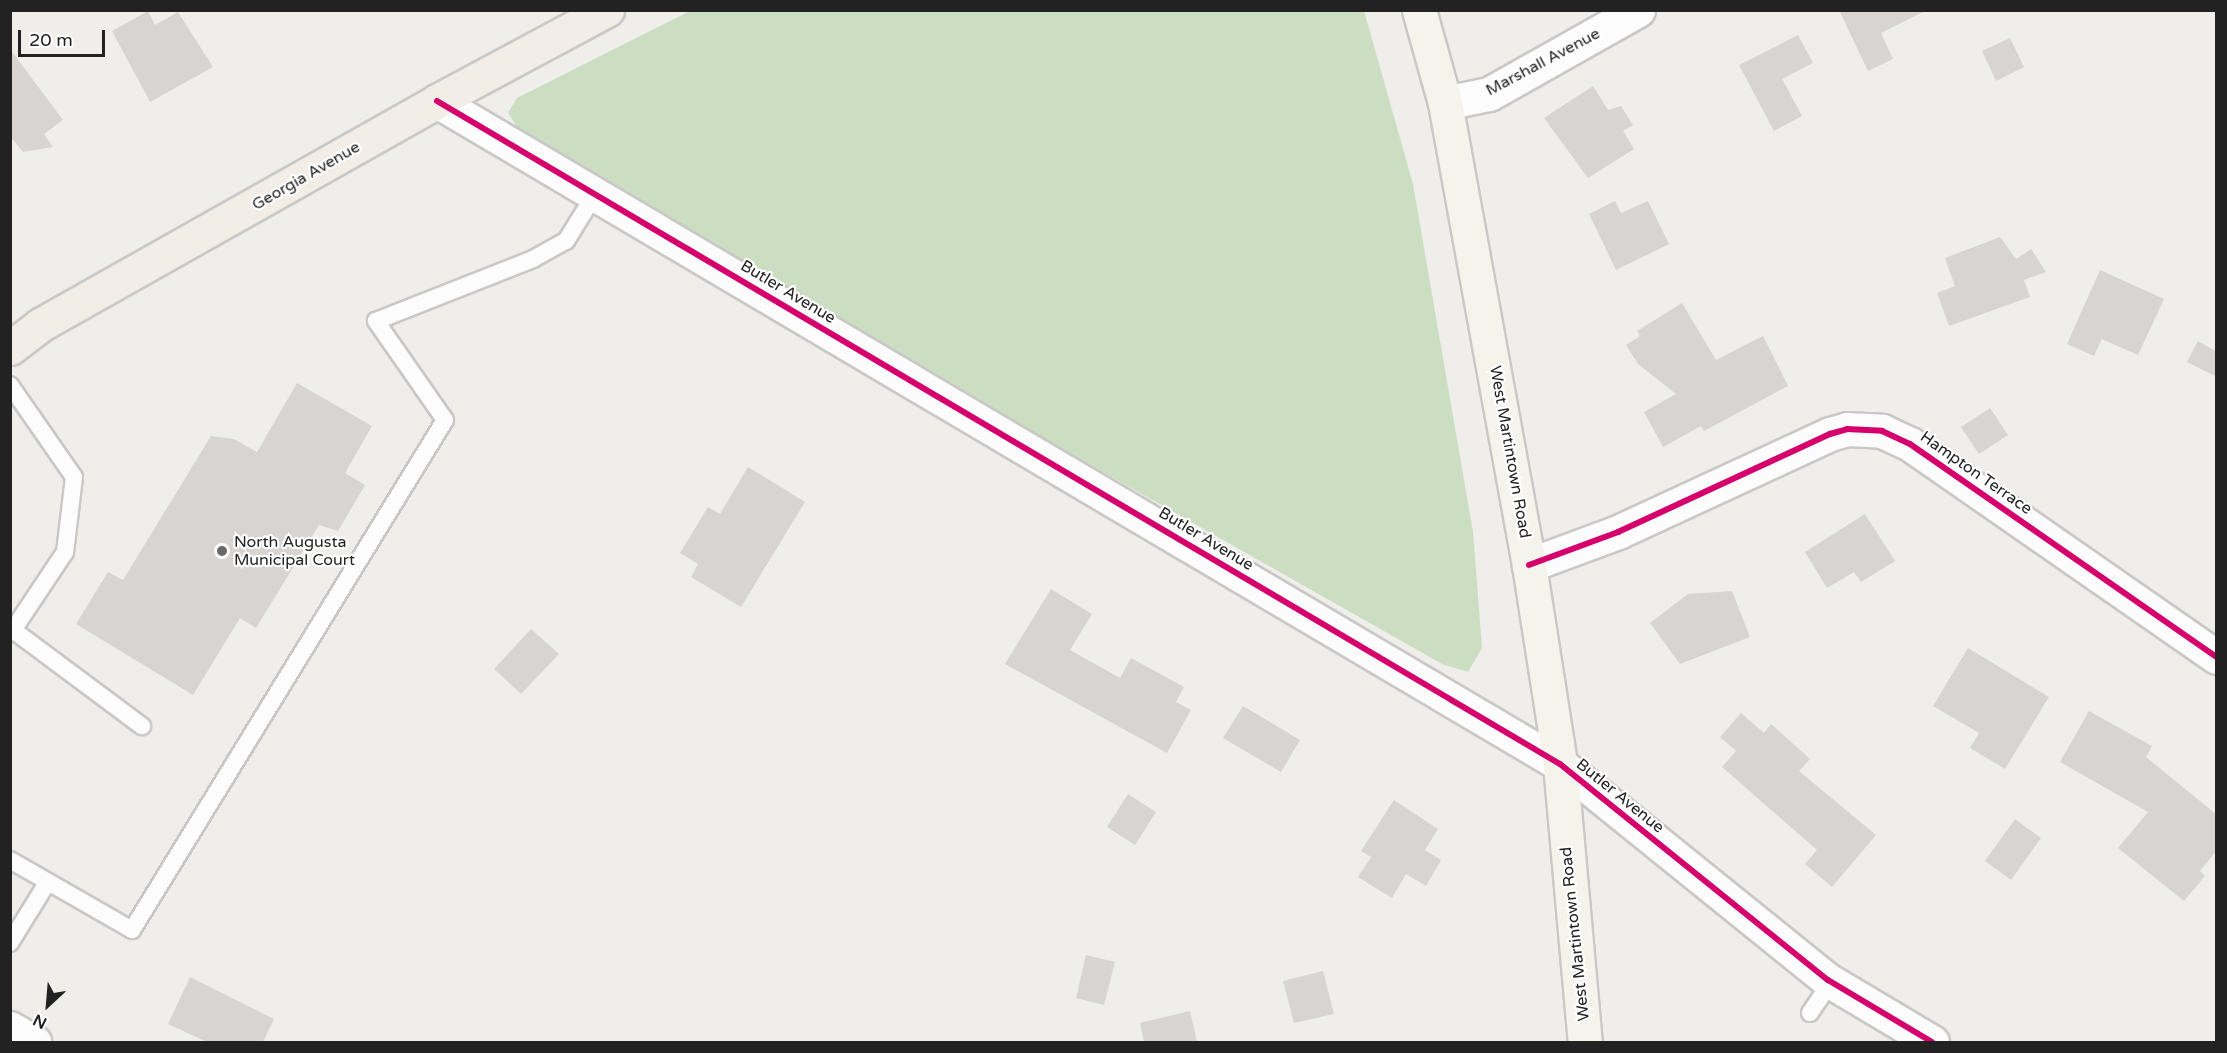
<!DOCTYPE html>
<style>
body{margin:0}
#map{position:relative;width:2227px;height:1053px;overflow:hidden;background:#f0eeeb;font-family:"Varela Round",sans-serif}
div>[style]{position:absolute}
.forest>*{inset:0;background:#cbdec1}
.building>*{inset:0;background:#d7d4d2}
.roads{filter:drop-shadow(2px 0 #c9c8c7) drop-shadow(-2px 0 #c9c8c7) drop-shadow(0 2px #c9c8c7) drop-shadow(0 -2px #c9c8c7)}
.lane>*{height:16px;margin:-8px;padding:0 8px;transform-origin:8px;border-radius:8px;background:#fdfcfc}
.street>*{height:33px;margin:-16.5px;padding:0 16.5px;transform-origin:16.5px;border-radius:16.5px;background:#fdfcfc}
.secondary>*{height:33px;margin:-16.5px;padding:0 16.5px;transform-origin:16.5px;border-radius:16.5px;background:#f4f4ed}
.primary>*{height:33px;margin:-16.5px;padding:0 16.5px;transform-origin:16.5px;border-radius:16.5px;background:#f3ede7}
.cycleway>*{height:6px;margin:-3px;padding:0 3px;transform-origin:3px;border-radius:3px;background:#d6006c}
.dots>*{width:16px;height:16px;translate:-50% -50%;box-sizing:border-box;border:3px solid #fff;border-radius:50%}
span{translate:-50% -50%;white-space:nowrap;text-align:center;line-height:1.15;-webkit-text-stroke:4.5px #fff;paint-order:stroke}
.street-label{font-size:16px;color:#222}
.poi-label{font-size:16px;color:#222}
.left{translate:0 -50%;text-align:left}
.frame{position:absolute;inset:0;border:12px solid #222;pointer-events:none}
.north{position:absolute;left:18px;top:975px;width:60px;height:60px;-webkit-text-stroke:4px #fff;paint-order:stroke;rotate:206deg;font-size:16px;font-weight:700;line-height:24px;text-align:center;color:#222}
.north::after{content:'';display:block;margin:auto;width:21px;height:27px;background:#222;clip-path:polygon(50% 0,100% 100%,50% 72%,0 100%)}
.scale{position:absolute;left:18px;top:30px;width:87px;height:27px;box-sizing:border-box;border:3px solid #222;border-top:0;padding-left:8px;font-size:18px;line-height:21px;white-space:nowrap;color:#222;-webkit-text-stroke:4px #fff;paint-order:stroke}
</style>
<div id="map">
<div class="forest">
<div style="clip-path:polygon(690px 11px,1364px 11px,1413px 184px,1473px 532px,1482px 648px,1468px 672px,1442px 664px,676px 230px,518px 128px,508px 113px,517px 98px)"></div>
</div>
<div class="building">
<div style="clip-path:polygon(1839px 10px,1927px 10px,1881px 33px,1893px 59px,1868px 71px)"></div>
<div style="clip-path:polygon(148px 11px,155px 25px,178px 12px,213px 67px,150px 102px,112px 31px)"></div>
<div style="clip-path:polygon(1798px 35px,1813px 63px,1782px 79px,1802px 116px,1774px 131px,1739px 65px)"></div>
<div style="clip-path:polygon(2010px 38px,2024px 67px,1996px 81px,1982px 51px)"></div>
<div style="clip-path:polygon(10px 49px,63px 120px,44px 134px,53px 147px,23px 152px,10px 136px)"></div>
<div style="clip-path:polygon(1593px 86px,1608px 110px,1621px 106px,1633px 125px,1623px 131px,1634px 149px,1588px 178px,1544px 118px)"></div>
<div style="clip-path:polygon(1615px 201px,1621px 213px,1648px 201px,1669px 244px,1616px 270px,1589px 214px)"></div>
<div style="clip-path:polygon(2000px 237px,2016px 259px,2031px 249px,2046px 272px,2024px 280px,2030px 297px,1949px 326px,1937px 293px,1955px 286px,1945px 258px)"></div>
<div style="clip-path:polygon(2100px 270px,2164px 299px,2138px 355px,2102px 339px,2094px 356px,2067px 344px)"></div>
<div style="clip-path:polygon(1682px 303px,1716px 360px,1763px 336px,1788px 386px,1704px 431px,1701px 426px,1663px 447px,1644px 412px,1676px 394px,1638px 364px,1626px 345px,1640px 336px,1637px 331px)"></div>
<div style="clip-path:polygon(2198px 341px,2217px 352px,2217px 377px,2187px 362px)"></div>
<div style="clip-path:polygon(297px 383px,372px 426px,345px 473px,365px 485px,338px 531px,319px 525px,256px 628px,240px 618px,193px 695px,76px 624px,108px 572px,123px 580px,211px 436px,234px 439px,257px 452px)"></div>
<div style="clip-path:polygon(1990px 408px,2008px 435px,1979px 454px,1961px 427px)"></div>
<div style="clip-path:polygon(748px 467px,805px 502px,741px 607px,691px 577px,698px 564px,680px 553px,708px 507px,720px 514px)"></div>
<div style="clip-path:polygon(1865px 514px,1895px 561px,1861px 582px,1854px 572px,1827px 588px,1805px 552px)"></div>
<div style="clip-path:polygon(1051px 589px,1092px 614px,1070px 650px,1120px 678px,1131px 658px,1184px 687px,1176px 702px,1191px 710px,1167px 753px,1005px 664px)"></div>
<div style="clip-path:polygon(1732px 591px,1750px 637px,1680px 664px,1650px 623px,1688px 594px)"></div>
<div style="clip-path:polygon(531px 629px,559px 654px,521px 694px,494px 669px)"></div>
<div style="clip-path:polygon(1968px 648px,2049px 697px,2005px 769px,1970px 748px,1979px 733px,1933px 706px)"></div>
<div style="clip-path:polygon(1243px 706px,1300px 740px,1281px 772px,1223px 738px)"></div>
<div style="clip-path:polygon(2089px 711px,2152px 746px,2146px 757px,2217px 815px,2217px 850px,2200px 871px,2205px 876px,2184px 901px,2118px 848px,2148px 812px,2060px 762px)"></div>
<div style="clip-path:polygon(1741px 713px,1764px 733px,1771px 724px,1810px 759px,1799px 771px,1876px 835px,1832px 887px,1805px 864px,1817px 850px,1722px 767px,1736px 751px,1720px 737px)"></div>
<div style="clip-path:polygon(1128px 794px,1156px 812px,1135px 845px,1107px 827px)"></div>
<div style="clip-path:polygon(1394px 800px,1438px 829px,1425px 850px,1441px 860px,1426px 886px,1406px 874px,1392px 898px,1358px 877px,1371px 857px,1361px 851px)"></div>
<div style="clip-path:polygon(2015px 819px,2041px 838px,2011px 880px,1985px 861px)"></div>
<div style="clip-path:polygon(1086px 955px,1115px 962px,1104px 1005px,1076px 998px)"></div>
<div style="clip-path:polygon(1323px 971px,1334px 1014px,1294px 1023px,1283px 981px)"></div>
<div style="clip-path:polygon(190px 977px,274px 1019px,263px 1042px,207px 1042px,168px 1024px)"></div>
<div style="clip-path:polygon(1190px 1011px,1197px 1042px,1144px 1042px,1140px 1023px)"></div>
</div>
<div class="roads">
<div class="lane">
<div style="left:10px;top:385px;width:112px;rotate:55.2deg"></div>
<div style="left:74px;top:477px;width:76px;rotate:96.8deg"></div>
<div style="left:65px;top:552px;width:94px;rotate:123.7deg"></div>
<div style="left:13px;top:630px;width:161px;rotate:36.7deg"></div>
<div style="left:10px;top:860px;width:141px;rotate:29.8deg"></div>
<div style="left:132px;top:930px;width:598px;rotate:-58.46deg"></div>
<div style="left:445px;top:420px;width:121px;rotate:-124.9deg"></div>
<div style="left:376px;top:321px;width:169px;rotate:-21.5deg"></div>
<div style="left:533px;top:259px;width:38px;rotate:-29deg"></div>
<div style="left:566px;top:241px;width:55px;rotate:-58.3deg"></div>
<div style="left:10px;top:943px;width:70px;rotate:-58.3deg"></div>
<div style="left:1810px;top:1013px;width:37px;rotate:-56deg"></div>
</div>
<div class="street">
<div style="left:437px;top:101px;width:1304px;rotate:30.56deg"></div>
<div style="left:1560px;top:764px;width:344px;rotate:38.9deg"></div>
<div style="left:1828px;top:980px;width:121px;rotate:30.8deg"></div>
<div style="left:1445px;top:103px;width:45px;rotate:-11.6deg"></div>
<div style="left:1489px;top:94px;width:171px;rotate:-29.4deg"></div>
<div style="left:1529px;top:565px;width:95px;rotate:-20.3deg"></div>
<div style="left:1618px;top:532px;width:234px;rotate:-24.8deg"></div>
<div style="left:1830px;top:434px;width:18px;rotate:-16deg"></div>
<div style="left:1847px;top:429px;width:35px;rotate:3deg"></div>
<div style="left:1882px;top:431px;width:31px;rotate:25deg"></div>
<div style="left:1910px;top:444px;width:373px;rotate:34.8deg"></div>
<div style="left:10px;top:1028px;width:28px;rotate:30deg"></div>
</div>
<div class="secondary">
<div style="left:1419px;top:10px;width:97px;rotate:74.4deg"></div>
<div style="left:1445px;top:103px;width:470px;rotate:79.7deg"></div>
<div style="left:1529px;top:565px;width:201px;rotate:81.1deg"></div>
<div style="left:1560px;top:764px;width:279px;rotate:84.9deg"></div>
</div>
<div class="primary">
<div style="left:10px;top:348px;width:38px;rotate:-37deg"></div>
<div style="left:40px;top:325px;width:456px;rotate:-29.4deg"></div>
<div style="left:437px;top:101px;width:193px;rotate:-28.2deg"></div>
</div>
</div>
<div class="cycleway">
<div style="left:437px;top:101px;width:1304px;rotate:30.56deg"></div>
<div style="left:1560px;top:764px;width:344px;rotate:38.9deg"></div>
<div style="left:1828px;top:980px;width:121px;rotate:30.8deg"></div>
<div style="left:1529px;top:565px;width:95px;rotate:-20.3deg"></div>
<div style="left:1618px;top:532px;width:234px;rotate:-24.8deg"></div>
<div style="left:1830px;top:434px;width:18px;rotate:-16deg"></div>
<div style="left:1847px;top:429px;width:35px;rotate:3deg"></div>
<div style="left:1882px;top:431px;width:31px;rotate:25deg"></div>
<div style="left:1910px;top:444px;width:373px;rotate:34.8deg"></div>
</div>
<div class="dots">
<div style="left:222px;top:551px;background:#6a6968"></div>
</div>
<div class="street-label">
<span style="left:1543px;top:62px;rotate:-28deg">Marshall Avenue</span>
<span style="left:306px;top:176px;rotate:-30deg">Georgia Avenue</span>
<span style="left:788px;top:292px;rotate:31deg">Butler Avenue</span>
<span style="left:1510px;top:452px;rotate:80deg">West Martintown Road</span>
<span style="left:1976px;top:473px;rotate:35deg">Hampton Terrace</span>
<span style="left:1206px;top:539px;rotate:31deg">Butler Avenue</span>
<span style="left:1620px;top:796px;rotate:39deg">Butler Avenue</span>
<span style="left:1575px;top:934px;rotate:-96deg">West Martintown Road</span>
</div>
<div class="poi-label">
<span class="left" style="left:234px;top:551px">North Augusta<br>Municipal Court</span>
</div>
<div class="frame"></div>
<div class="north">N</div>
<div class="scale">20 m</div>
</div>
